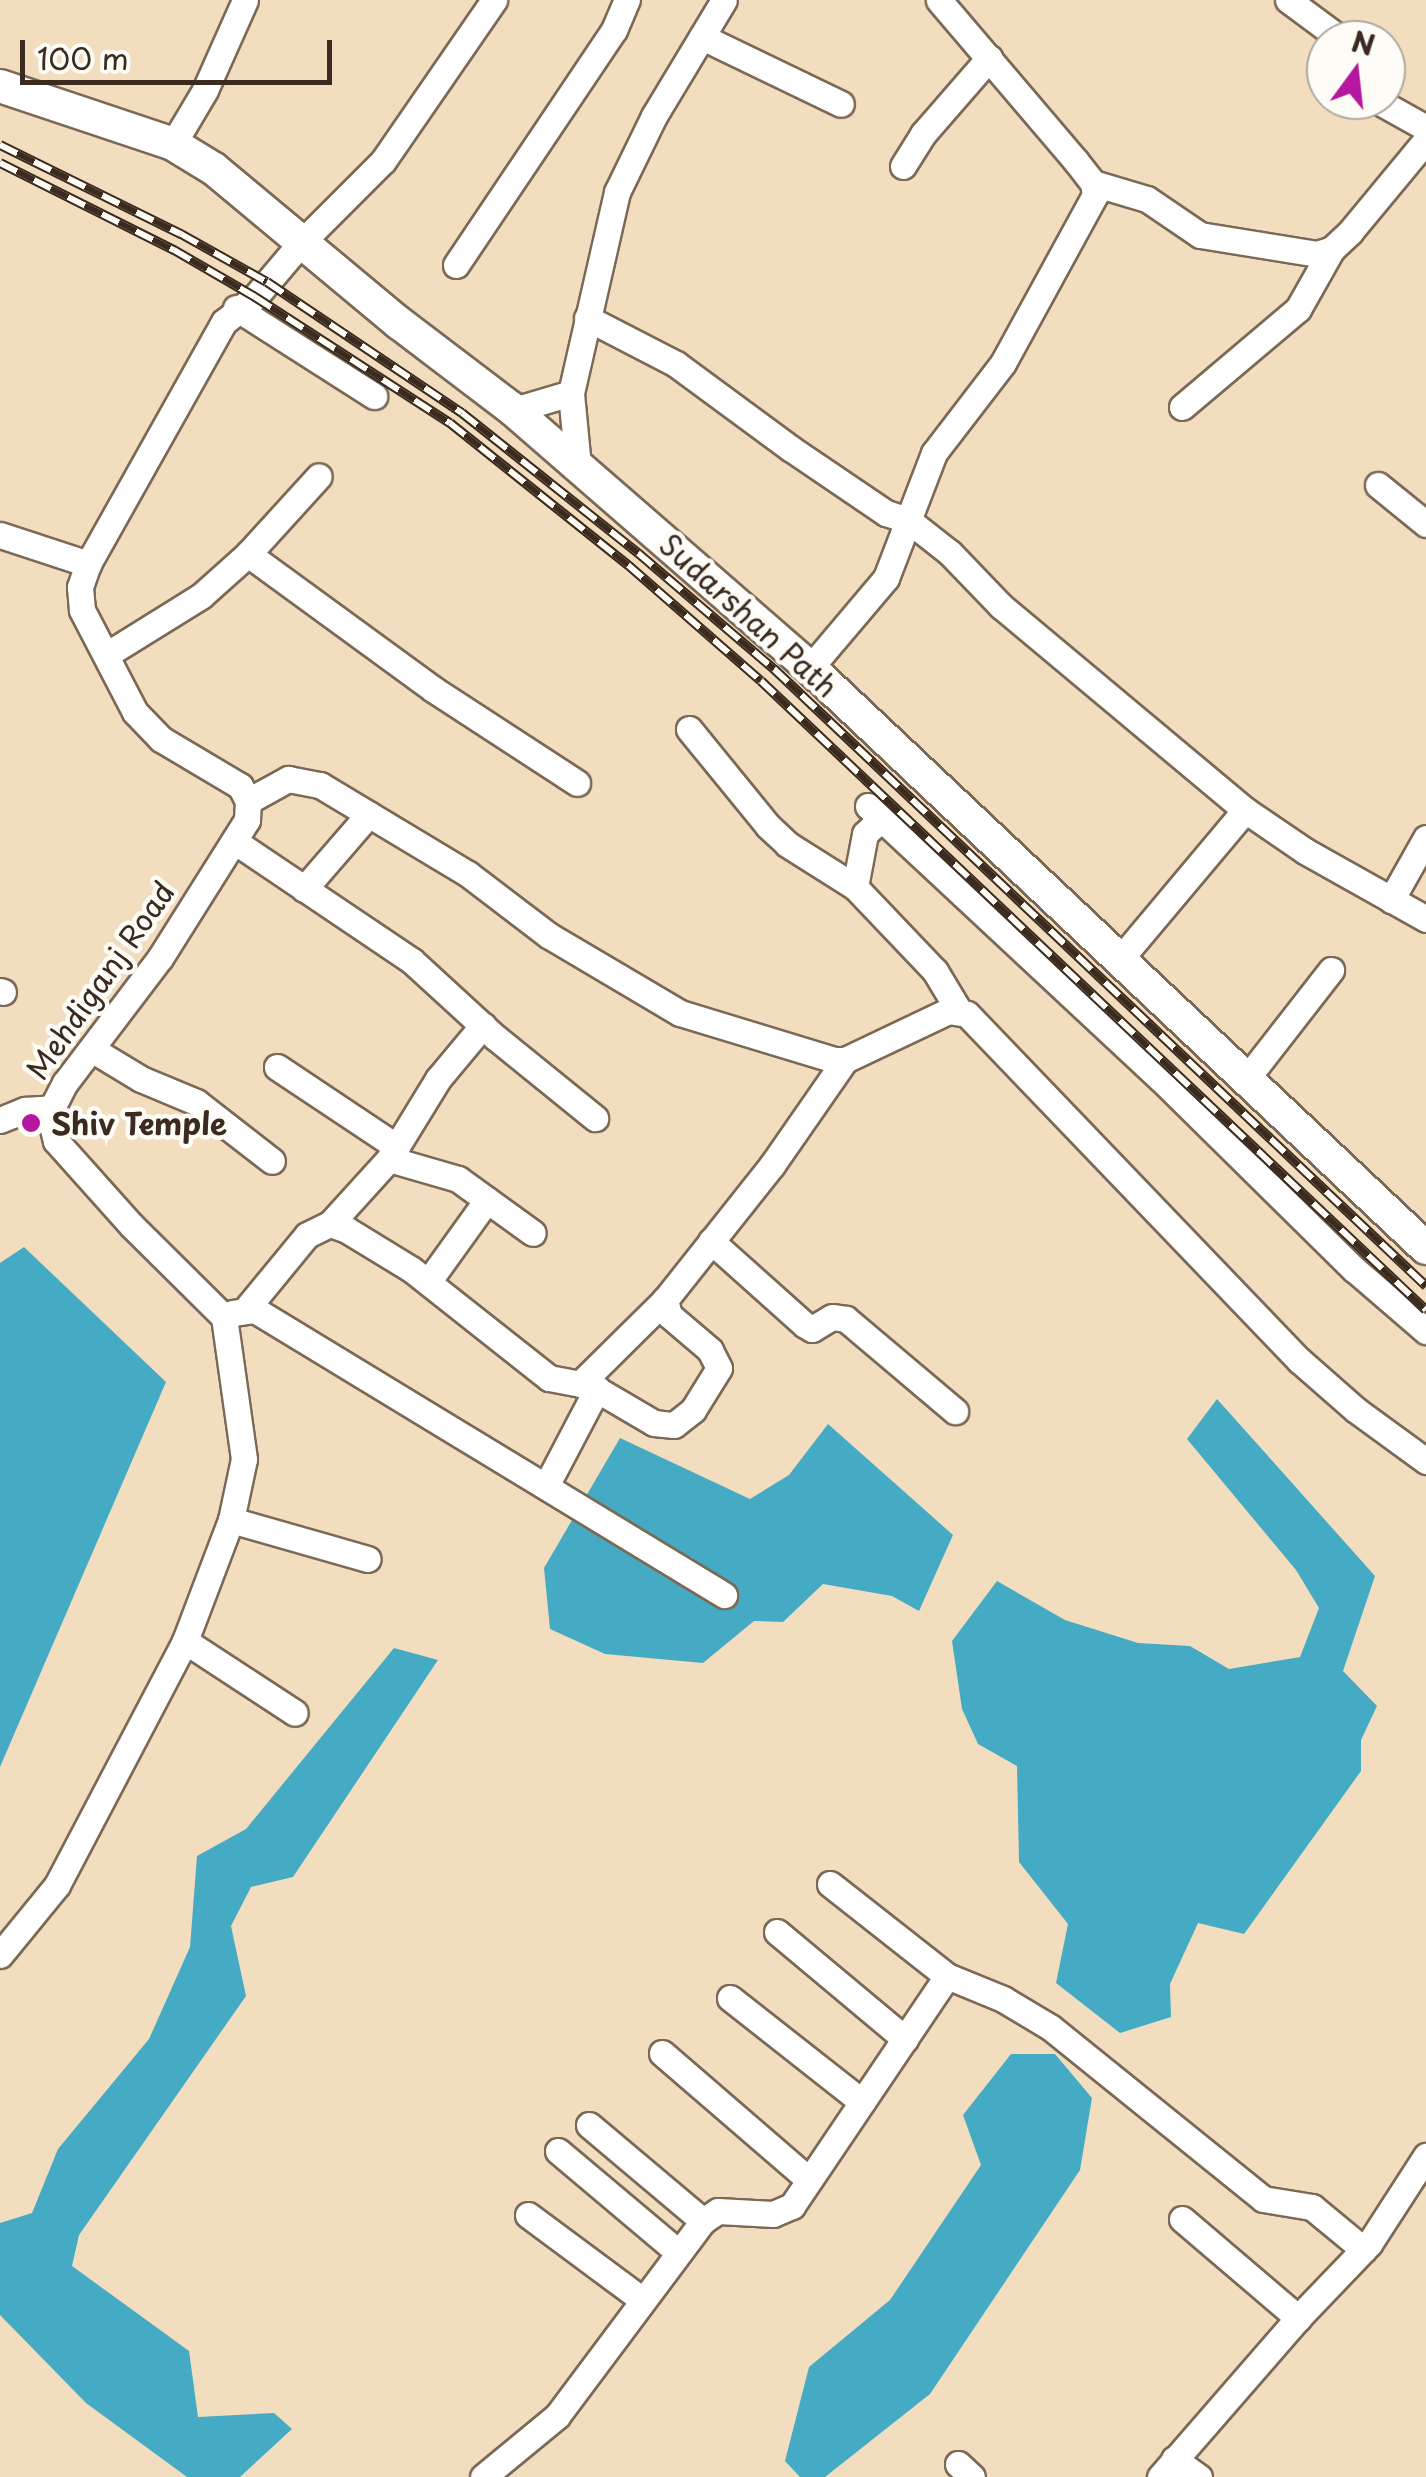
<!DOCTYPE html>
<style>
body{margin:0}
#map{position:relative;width:1426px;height:2477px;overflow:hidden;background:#f2debf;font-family:"Playpen Sans",sans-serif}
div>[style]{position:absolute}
.water>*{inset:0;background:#45abc4}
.roads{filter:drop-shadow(2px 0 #7b6956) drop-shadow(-2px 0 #7b6956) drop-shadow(0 2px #7b6956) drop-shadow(0 -2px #7b6956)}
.street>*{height:25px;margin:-12.5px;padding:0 12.5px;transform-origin:12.5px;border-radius:12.5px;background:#fff}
.secondary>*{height:32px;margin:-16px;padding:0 16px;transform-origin:16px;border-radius:16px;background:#fff}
.rail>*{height:10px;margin-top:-5px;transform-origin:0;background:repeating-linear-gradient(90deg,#fdfcf7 0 19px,#3b2a1e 0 38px);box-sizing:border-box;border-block:2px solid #3b2a1e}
.dots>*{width:28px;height:28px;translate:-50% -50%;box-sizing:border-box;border:5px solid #fdfcf7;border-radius:50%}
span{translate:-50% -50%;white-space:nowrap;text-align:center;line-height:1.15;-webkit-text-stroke:9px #fdfcf7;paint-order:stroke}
.street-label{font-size:30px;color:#3b2a1e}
.poi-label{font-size:30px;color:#3b2a1e;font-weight:700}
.left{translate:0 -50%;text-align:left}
.north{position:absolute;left:1306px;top:20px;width:100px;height:100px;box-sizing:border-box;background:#fdfcf7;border:2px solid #afa8a0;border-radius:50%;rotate:15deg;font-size:28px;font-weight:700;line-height:40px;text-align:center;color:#3b2a1e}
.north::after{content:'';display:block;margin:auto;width:35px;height:45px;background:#b5179e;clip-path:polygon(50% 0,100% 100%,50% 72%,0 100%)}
.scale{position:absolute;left:20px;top:40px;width:312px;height:45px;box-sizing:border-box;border:5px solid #3b2a1e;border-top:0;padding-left:12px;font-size:30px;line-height:35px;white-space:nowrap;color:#3b2a1e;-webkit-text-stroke:8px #fdfcf7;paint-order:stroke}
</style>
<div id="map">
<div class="water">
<div style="clip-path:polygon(24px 1247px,166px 1382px,0 1767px,0 1263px)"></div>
<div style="clip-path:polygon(1217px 1399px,1375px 1576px,1343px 1671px,1377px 1706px,1361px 1740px,1361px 1771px,1244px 1934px,1198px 1923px,1170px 1984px,1171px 2017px,1120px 2033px,1056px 1983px,1068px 1924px,1019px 1862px,1017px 1766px,978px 1744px,962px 1709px,952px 1641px,997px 1581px,1065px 1620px,1138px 1643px,1190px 1646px,1229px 1669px,1300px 1657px,1319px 1608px,1296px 1570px,1187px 1439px)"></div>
<div style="clip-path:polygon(828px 1424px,953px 1535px,919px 1611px,892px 1596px,823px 1584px,783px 1622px,754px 1621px,703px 1663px,605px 1654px,550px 1629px,544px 1568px,620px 1438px,750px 1499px,789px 1475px)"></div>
<div style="clip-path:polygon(394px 1648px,438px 1660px,293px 1877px,251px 1887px,231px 1926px,246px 1996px,79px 2235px,72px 2266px,189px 2351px,198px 2417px,274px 2413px,292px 2429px,240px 2477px,187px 2477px,86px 2403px,0 2315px,0 2223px,32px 2213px,58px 2149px,149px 2039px,190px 1947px,197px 1856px,246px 1829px)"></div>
<div style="clip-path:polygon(1011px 2054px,1055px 2054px,1092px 2098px,1080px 2170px,930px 2394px,825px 2477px,800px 2477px,785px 2461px,809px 2367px,890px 2300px,981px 2165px,963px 2115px)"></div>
</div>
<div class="roads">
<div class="street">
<div style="left:1288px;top:0;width:67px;rotate:36.5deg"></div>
<div style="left:702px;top:37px;width:154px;rotate:25.7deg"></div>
<div style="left:1376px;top:100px;width:57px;rotate:29.2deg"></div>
<div style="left:173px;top:144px;width:63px;rotate:-59.3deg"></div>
<div style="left:205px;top:90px;width:98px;rotate:-66deg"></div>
<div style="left:903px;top:166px;width:38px;rotate:-58deg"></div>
<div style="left:923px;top:134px;width:101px;rotate:-49deg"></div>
<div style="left:1093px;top:183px;width:56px;rotate:16.5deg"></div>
<div style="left:1147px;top:199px;width:64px;rotate:34.2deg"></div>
<div style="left:1200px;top:235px;width:119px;rotate:9.2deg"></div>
<div style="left:1317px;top:254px;width:16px;rotate:-18deg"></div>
<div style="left:1332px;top:249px;width:25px;rotate:-43deg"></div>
<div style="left:1350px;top:232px;width:119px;rotate:-50.4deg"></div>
<div style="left:456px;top:265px;width:283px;rotate:-56.1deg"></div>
<div style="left:614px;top:30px;width:33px;rotate:-67deg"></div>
<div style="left:236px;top:308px;width:164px;rotate:32.5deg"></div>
<div style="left:587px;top:318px;width:100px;rotate:27.3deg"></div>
<div style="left:676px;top:364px;width:142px;rotate:36.4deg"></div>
<div style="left:790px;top:448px;width:116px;rotate:34.1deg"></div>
<div style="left:886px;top:513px;width:23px;rotate:18deg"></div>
<div style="left:908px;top:520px;width:53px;rotate:38.2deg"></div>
<div style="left:950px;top:553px;width:74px;rotate:46.1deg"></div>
<div style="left:1001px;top:606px;width:318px;rotate:39.9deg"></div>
<div style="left:1245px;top:810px;width:73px;rotate:34.3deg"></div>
<div style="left:1305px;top:851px;width:139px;rotate:29.3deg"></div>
<div style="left:1182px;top:407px;width:152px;rotate:-40.2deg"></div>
<div style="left:1298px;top:309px;width:69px;rotate:-60.5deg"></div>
<div style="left:514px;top:410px;width:59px;rotate:-16.6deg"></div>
<div style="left:578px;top:466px;width:73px;rotate:-95.5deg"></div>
<div style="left:571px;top:393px;width:206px;rotate:-77.1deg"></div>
<div style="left:617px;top:192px;width:85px;rotate:-64deg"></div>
<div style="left:654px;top:116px;width:135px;rotate:-58.9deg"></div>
<div style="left:1378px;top:485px;width:62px;rotate:39.1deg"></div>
<div style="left:0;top:535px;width:93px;rotate:18.2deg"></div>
<div style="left:248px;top:554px;width:229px;rotate:36.1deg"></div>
<div style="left:433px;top:689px;width:172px;rotate:33.1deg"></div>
<div style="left:106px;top:655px;width:112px;rotate:-31.8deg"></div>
<div style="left:201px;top:596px;width:63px;rotate:-41.8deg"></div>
<div style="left:248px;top:554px;width:105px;rotate:-47.7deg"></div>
<div style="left:810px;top:668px;width:118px;rotate:-49.8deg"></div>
<div style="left:886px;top:578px;width:134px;rotate:-69deg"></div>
<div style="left:934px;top:453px;width:113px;rotate:-52.5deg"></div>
<div style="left:1003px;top:363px;width:192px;rotate:-61.3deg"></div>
<div style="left:1095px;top:195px;width:12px;rotate:-99deg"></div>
<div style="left:1093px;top:183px;width:29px;rotate:-128deg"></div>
<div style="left:1075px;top:160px;width:210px;rotate:-130.4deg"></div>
<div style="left:689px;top:729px;width:125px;rotate:50.8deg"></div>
<div style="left:768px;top:826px;width:26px;rotate:43deg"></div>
<div style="left:787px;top:844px;width:80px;rotate:32.3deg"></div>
<div style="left:248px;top:801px;width:46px;rotate:-28.8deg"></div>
<div style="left:288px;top:779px;width:33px;rotate:11deg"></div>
<div style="left:320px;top:785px;width:173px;rotate:31deg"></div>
<div style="left:468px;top:874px;width:101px;rotate:37.3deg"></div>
<div style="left:548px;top:935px;width:153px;rotate:30.6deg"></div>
<div style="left:680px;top:1013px;width:162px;rotate:16.9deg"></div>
<div style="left:835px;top:1060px;width:10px"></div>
<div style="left:845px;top:1060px;width:114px;rotate:-25.4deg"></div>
<div style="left:948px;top:1011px;width:19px;rotate:9deg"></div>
<div style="left:967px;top:1014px;width:480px;rotate:46.2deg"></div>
<div style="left:1299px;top:1360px;width:76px;rotate:41.3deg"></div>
<div style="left:1356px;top:1410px;width:87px;rotate:36.1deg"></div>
<div style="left:868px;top:806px;width:400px;rotate:43deg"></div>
<div style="left:1161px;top:1079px;width:272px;rotate:44.6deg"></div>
<div style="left:1355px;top:1270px;width:94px;rotate:40.7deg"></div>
<div style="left:882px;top:818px;width:23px;rotate:137deg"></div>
<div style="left:865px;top:834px;width:54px;rotate:100.7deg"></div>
<div style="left:855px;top:887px;width:116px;rotate:46.4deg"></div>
<div style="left:935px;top:971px;width:47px;rotate:59deg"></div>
<div style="left:234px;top:841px;width:215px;rotate:34deg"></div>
<div style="left:412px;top:961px;width:113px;rotate:42.5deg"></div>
<div style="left:495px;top:1037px;width:129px;rotate:39deg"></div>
<div style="left:304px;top:889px;width:99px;rotate:-49.1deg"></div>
<div style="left:1391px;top:900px;width:71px;rotate:-60.6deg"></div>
<div style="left:1121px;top:958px;width:193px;rotate:-50deg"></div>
<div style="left:0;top:991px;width:3px;rotate:18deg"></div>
<div style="left:93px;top:1050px;width:56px;rotate:31.1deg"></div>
<div style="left:141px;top:1079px;width:60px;rotate:22.7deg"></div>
<div style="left:196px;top:1102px;width:96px;rotate:37.8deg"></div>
<div style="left:277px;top:1067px;width:144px;rotate:33.7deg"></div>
<div style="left:1247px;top:1078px;width:137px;rotate:-52.1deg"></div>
<div style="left:0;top:1120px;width:27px;rotate:-22deg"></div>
<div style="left:25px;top:1110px;width:27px;rotate:-4deg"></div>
<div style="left:389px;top:1159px;width:72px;rotate:16.2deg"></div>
<div style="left:458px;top:1179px;width:92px;rotate:35.8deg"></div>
<div style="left:330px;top:1224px;width:88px;rotate:-47.8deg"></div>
<div style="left:389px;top:1159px;width:94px;rotate:-58.5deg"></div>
<div style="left:438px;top:1079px;width:70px;rotate:-50.2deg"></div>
<div style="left:711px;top:1241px;width:126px;rotate:41.8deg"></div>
<div style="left:805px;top:1325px;width:8px;rotate:30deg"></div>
<div style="left:812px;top:1329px;width:23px;rotate:-31deg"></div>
<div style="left:832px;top:1317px;width:14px;rotate:8deg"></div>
<div style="left:846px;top:1319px;width:143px;rotate:40.2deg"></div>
<div style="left:428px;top:1282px;width:101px;rotate:-54.3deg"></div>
<div style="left:247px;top:1308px;width:94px;rotate:-50.6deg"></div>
<div style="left:307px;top:1235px;width:25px;rotate:-26deg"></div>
<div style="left:330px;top:1224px;width:18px;rotate:19deg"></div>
<div style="left:347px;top:1230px;width:75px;rotate:31.4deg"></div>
<div style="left:411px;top:1269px;width:176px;rotate:38.3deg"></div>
<div style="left:549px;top:1378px;width:43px;rotate:10.8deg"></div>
<div style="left:591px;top:1386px;width:73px;rotate:30.4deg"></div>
<div style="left:654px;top:1423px;width:20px;rotate:6deg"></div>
<div style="left:674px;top:1425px;width:24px;rotate:-38deg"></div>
<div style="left:693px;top:1410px;width:49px;rotate:-58.2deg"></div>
<div style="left:719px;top:1368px;width:20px;rotate:-117deg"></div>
<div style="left:710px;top:1350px;width:54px;rotate:-139.5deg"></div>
<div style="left:669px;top:1315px;width:16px;rotate:-105deg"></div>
<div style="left:665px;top:1300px;width:172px;rotate:-51.6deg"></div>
<div style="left:772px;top:1165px;width:128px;rotate:-55.2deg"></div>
<div style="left:233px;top:1313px;width:22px;rotate:-8deg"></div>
<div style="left:255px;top:1310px;width:549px;rotate:31.29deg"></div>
<div style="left:580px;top:1384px;width:120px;rotate:-44.7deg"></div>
<div style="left:546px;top:1486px;width:110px;rotate:-62.3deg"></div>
<div style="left:231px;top:1520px;width:142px;rotate:15.9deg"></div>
<div style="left:185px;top:1641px;width:131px;rotate:33.2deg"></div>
<div style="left:830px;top:1884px;width:149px;rotate:38.2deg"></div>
<div style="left:947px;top:1976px;width:61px;rotate:22.3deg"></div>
<div style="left:1003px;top:1999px;width:55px;rotate:30.8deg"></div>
<div style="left:1050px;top:2027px;width:274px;rotate:38.9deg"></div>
<div style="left:1263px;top:2199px;width:50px;rotate:9.3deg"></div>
<div style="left:1312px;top:2207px;width:67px;rotate:39.6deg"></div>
<div style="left:777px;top:1932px;width:167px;rotate:39.9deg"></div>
<div style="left:0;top:1955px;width:90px;rotate:-50.8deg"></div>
<div style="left:57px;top:1885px;width:276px;rotate:-62.3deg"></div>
<div style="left:185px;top:1641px;width:129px;rotate:-69.2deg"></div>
<div style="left:231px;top:1520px;width:62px;rotate:-78deg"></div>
<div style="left:244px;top:1459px;width:143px;rotate:-98deg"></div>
<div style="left:224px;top:1317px;width:129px;rotate:-135.3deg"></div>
<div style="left:132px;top:1226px;width:114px;rotate:-131.8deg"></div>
<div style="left:56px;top:1141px;width:16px;rotate:-104deg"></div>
<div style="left:52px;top:1125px;width:17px;rotate:-90deg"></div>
<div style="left:52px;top:1108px;width:28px;rotate:-63deg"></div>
<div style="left:65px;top:1083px;width:157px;rotate:-52.8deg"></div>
<div style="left:160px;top:958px;width:163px;rotate:-57.8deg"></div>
<div style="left:247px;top:820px;width:19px;rotate:-87deg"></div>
<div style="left:248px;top:801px;width:17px;rotate:-118deg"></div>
<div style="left:240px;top:786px;width:92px;rotate:-149.3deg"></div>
<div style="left:161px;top:739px;width:37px;rotate:-134deg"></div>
<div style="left:135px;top:712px;width:115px;rotate:-117.5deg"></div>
<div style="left:82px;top:610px;width:23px;rotate:-95deg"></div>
<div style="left:80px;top:587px;width:24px;rotate:-71deg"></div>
<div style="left:88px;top:564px;width:278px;rotate:-60.7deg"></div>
<div style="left:224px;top:322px;width:40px;rotate:-39deg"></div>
<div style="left:255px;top:297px;width:70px;rotate:-49.7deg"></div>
<div style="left:300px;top:244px;width:117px;rotate:-45deg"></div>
<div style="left:383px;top:161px;width:196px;rotate:-55.4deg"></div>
<div style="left:730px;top:1998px;width:168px;rotate:38.2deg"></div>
<div style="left:662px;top:2053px;width:193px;rotate:40.8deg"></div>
<div style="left:589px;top:2125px;width:149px;rotate:40.1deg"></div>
<div style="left:558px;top:2151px;width:157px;rotate:40.1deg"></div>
<div style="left:528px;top:2215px;width:141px;rotate:36.6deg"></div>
<div style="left:1182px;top:2219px;width:153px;rotate:40.5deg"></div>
<div style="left:1174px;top:2459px;width:31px;rotate:36deg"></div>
<div style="left:958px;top:2464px;width:19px;rotate:43deg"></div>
<div style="left:483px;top:2477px;width:96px;rotate:-39.5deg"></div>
<div style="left:557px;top:2416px;width:244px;rotate:-53.2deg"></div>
<div style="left:703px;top:2221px;width:18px;rotate:-34deg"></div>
<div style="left:718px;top:2211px;width:55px;rotate:3.1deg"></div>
<div style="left:773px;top:2214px;width:21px;rotate:-23deg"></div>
<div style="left:792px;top:2206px;width:277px;rotate:-56deg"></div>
<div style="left:1160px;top:2477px;width:211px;rotate:-49deg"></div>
<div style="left:1298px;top:2318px;width:103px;rotate:-46.2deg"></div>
<div style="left:1369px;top:2244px;width:105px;rotate:-57.1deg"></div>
</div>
<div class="secondary">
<div style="left:0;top:86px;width:182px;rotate:18.5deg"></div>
<div style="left:173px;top:144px;width:48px;rotate:31.4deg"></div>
<div style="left:214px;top:169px;width:241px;rotate:39.8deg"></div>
<div style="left:399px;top:323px;width:141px;rotate:37.2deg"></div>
<div style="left:511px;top:408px;width:396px;rotate:41deg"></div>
<div style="left:810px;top:668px;width:846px;rotate:43.28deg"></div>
</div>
</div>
<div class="rail">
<div style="left:0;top:145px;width:202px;rotate:26.2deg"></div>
<div style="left:181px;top:234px;width:98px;rotate:29.2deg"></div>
<div style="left:267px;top:282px;width:235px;rotate:33.9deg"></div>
<div style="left:462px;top:413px;width:225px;rotate:38.5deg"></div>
<div style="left:638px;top:553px;width:179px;rotate:40.5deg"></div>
<div style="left:774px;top:669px;width:898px;rotate:43.42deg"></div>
<div style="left:0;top:163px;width:195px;rotate:26.6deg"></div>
<div style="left:174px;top:250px;width:94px;rotate:30.1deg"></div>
<div style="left:255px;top:297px;width:232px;rotate:32.9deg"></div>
<div style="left:450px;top:423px;width:228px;rotate:38.6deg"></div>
<div style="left:628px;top:565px;width:176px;rotate:41.1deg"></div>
<div style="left:761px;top:681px;width:915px;rotate:43.41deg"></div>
</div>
<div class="dots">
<div style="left:31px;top:1123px;background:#b5179e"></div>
</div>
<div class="street-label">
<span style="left:749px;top:615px;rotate:42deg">Sudarshan Path</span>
<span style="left:100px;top:980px;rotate:-55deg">Mehdiganj Road</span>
</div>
<div class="poi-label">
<span class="left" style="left:51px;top:1123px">Shiv Temple</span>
</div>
<div class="north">N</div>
<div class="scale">100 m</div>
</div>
